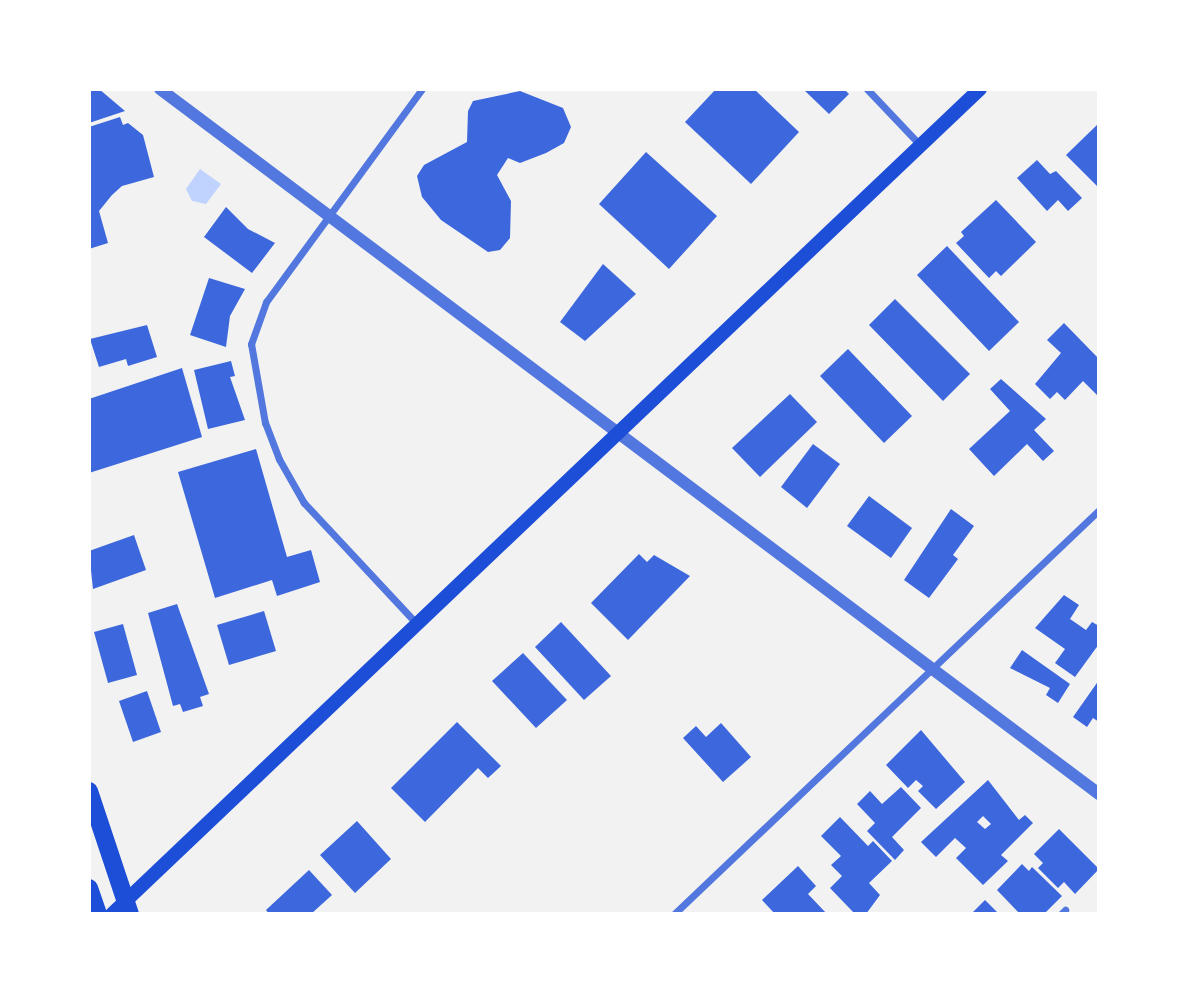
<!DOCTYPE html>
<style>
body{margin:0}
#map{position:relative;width:1188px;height:1003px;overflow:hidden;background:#f2f2f2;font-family:Figtree,sans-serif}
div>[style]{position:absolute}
.water>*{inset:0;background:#bfd3fe}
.building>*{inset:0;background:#3d67dc}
.minor>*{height:7px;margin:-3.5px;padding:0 3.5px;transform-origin:3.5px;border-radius:3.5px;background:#5277de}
.tertiary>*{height:12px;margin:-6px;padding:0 6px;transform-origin:6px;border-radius:6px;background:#5277de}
.secondary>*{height:14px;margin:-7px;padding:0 7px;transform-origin:7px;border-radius:7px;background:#1d4ed8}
.primary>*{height:18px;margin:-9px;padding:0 9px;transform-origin:9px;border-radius:9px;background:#1d4ed8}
span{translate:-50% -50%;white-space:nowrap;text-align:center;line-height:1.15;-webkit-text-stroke:5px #fff;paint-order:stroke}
.frame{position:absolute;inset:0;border:91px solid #fff;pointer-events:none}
</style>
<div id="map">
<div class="water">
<div style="clip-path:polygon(200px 169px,221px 184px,206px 204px,192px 201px,186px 189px)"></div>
</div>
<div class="building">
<div style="clip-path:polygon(89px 89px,99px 89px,125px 111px,89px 123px)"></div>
<div style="clip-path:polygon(716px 89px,754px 89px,799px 132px,751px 184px,685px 122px)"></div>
<div style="clip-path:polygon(803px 89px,844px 89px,849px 94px,829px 114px)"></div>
<div style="clip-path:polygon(520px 91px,563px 108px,571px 127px,564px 143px,546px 153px,520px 163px,508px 158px,497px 175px,511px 201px,510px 238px,500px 250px,488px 252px,441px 220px,422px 197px,417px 176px,424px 165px,467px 142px,468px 111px,473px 101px)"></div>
<div style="clip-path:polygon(120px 117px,123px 125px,128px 123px,143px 135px,154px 177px,122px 186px,112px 195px,99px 211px,108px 243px,89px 249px,89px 127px)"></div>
<div style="clip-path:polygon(1099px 123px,1099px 188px,1066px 155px)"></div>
<div style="clip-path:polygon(646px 152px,717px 216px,669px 269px,599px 204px)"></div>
<div style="clip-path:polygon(1037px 160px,1050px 174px,1056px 171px,1082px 198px,1068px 211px,1058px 200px,1047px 211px,1017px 178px)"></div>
<div style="clip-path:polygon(996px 200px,1036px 242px,1001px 276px,996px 271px,989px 278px,956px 243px,964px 236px,961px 232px)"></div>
<div style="clip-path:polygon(226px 207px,248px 229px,275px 243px,252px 273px,204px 237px)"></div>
<div style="clip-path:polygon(947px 246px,1019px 322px,989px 351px,917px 275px)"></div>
<div style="clip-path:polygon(603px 264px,636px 294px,585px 341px,560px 322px)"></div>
<div style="clip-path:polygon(209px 278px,245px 289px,230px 316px,226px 347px,190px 335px)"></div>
<div style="clip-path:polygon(895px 299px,970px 374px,943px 401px,869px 325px)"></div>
<div style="clip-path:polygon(1064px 323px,1099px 359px,1099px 397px,1083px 381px,1065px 400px,1057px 392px,1050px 399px,1035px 384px,1061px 353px,1047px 340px)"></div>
<div style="clip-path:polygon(147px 325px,157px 357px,128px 366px,126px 359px,99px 367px,90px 339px)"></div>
<div style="clip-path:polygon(848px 349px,912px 416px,884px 443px,820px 376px)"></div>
<div style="clip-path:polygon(231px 361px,235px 376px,230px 377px,245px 420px,208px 429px,194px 370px)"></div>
<div style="clip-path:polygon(182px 368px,202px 437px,89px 473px,89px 399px)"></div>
<div style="clip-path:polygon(1001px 379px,1046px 419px,1034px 430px,1054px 451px,1043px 461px,1027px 444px,994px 476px,969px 449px,1010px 411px,990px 389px)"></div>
<div style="clip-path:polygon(790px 394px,817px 422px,760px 477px,732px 448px)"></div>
<div style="clip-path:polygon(813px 444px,840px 464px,807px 508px,781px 487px)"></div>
<div style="clip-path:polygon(256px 449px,287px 557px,311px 550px,320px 582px,277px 596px,272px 580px,215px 598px,178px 472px)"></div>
<div style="clip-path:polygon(869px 496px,912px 528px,891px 558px,847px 526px)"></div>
<div style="clip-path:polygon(951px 509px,974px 526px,953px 555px,958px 559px,929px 598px,904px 580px)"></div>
<div style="clip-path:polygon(134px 535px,146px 570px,93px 589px,89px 551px)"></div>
<div style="clip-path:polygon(639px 554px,647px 562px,654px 555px,690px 576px,628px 640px,591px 603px)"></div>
<div style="clip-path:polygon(1064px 595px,1079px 605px,1070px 619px,1086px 630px,1092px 622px,1099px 626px,1099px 644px,1075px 677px,1055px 663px,1065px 649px,1035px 628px)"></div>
<div style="clip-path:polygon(177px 604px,209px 694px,200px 697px,203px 706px,183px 712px,180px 704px,173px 706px,148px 613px)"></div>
<div style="clip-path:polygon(264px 611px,276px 651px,229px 665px,217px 625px)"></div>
<div style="clip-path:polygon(561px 622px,611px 676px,584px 700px,535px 647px)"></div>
<div style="clip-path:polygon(123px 624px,137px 675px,108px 683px,94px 632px)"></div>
<div style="clip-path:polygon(1022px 650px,1070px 684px,1058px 703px,1046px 695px,1050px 688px,1010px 668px)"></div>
<div style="clip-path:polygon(523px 653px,567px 700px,536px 728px,492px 681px)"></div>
<div style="clip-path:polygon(1099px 680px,1099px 722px,1093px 718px,1087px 727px,1073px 717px)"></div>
<div style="clip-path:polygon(147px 691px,161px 732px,133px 742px,119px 701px)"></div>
<div style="clip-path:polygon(457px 722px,501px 766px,488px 778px,478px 768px,425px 822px,391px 788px)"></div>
<div style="clip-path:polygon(721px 723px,751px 757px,723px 782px,683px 738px,696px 726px,706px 737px)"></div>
<div style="clip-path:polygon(921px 730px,965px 782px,936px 809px,918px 791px,923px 786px,916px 780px,908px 788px,886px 765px)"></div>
<div style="clip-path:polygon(evenodd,988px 780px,1019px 820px,1025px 815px,1033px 823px,1001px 855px,1008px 861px,983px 885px,956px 858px,966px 848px,955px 838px,936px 857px,921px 842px,988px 780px,983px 816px,991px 824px,985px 829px,977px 822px,983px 816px)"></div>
<div style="clip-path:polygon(901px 787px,921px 808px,892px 837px,904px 850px,895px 860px,867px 831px,875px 823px,857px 804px,870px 791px,882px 804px)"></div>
<div style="clip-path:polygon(840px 817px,868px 846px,873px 841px,892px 861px,869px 883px,880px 895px,866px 914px,855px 914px,830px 888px,842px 876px,831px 865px,841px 856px,821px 836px)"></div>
<div style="clip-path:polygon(357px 821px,391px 859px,355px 893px,320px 855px)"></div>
<div style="clip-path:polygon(1059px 829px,1099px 869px,1075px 894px,1064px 882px,1058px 888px,1038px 868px,1043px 863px,1034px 854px)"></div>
<div style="clip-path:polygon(1022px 864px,1029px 871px,1032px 867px,1062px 896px,1044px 914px,1020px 914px,997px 890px)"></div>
<div style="clip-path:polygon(798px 866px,816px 886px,808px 894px,827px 914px,775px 914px,762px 900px)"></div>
<div style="clip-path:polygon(309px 870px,332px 895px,311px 914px,269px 914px,266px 910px)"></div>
<div style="clip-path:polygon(985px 900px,999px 914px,971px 914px)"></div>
</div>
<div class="minor">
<div style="left:867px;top:89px;width:79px;rotate:46.5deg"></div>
<div style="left:417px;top:624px;width:166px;rotate:-133deg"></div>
<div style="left:304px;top:503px;width:51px;rotate:-119.6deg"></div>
<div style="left:279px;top:459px;width:39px;rotate:-111deg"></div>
<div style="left:265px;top:423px;width:80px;rotate:-100deg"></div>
<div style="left:251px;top:344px;width:45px;rotate:-70.3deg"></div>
<div style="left:266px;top:302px;width:264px;rotate:-53.8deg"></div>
<div style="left:674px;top:914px;width:586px;rotate:-43.55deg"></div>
<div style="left:1061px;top:914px;width:6px;rotate:-45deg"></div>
</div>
<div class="tertiary">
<div style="left:160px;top:89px;width:1174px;rotate:36.9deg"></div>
</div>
<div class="secondary">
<div style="left:112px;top:914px;width:1198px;rotate:-43.55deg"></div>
</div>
<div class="primary">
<div style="left:89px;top:791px;width:130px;rotate:71.6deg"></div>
<div style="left:89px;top:888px;width:28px;rotate:71deg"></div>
</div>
<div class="frame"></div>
</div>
